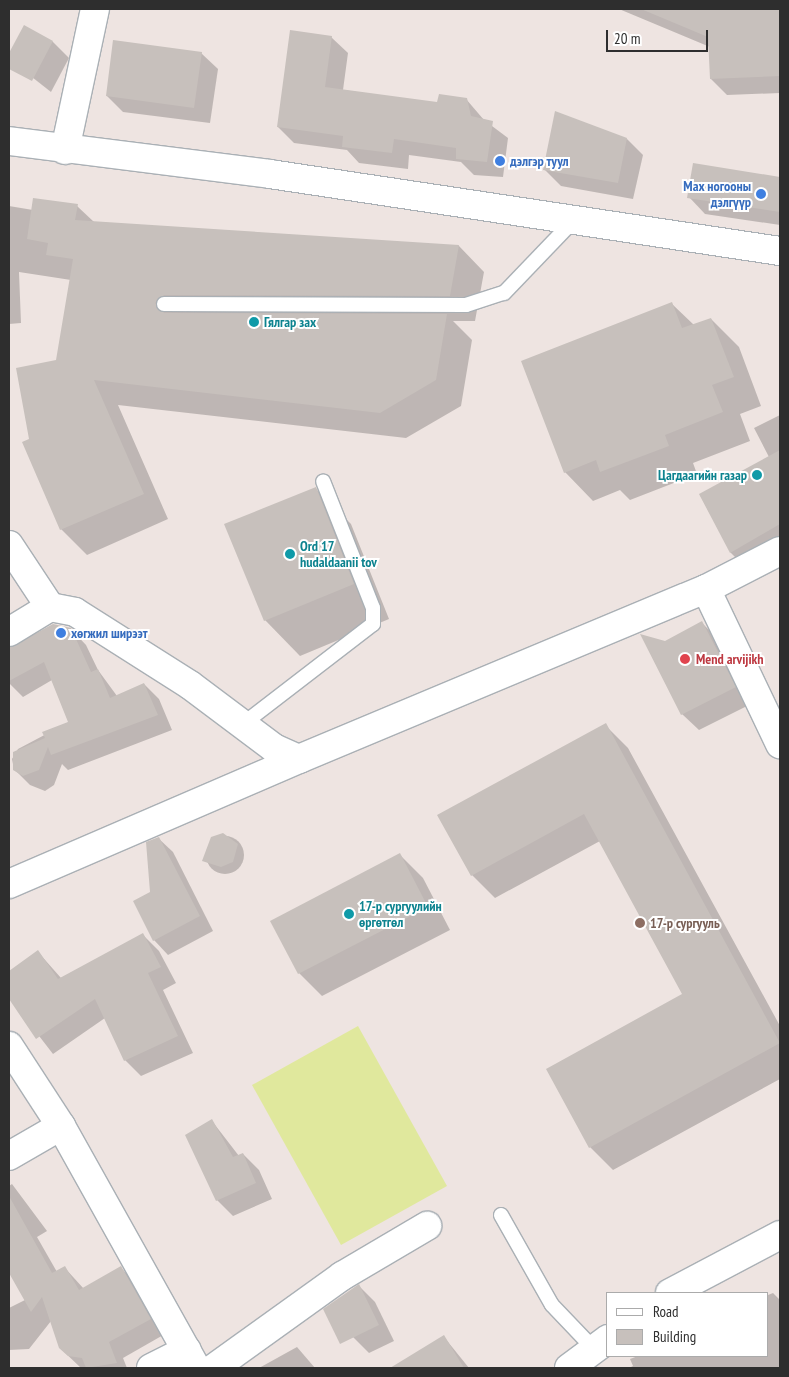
<!DOCTYPE html>
<meta charset="utf-8">
<style>
body{margin:0}
#map{position:relative;width:789px;height:1377px;overflow:hidden;background:#eee4e1;font-family:"PT Sans Narrow",sans-serif}
div>[style]{position:absolute}
.pitch>*{inset:0;background:#e0e89d}
.shadow>*{inset:0;background:#0003}
.round{border-radius:50%}
.building>*{inset:0;background:#c7c0bc}
.roads{filter:drop-shadow(1px 0 #aab0b5) drop-shadow(-1px 0 #aab0b5) drop-shadow(0 1px #aab0b5) drop-shadow(0 -1px #aab0b5)}
.service>*{height:14px;margin:-7px;padding:0 7px;transform-origin:7px;border-radius:7px;background:#fff}
.minor>*{height:28px;margin:-14px;padding:0 14px;transform-origin:14px;border-radius:14px;background:#fff}
.secondary>*{height:28px;margin:-14px;padding:0 14px;transform-origin:14px;border-radius:14px;background:#fff}
.dots>*{width:14px;height:14px;translate:-50% -50%;box-sizing:border-box;border:2px solid #fff;border-radius:50%}
span{translate:-50% -50%;white-space:nowrap;text-align:center;line-height:1.15;-webkit-text-stroke:4px #fff;paint-order:stroke}
.shop-label{font-size:14px;color:#366cbe;font-weight:700}
.left{translate:0 -50%;text-align:left}
.right{translate:-100% -50%;text-align:right}
.culture-label{font-size:14px;color:#0d838f;font-weight:700}
.health-label{font-size:14px;color:#be3a42;font-weight:700}
.education-label{font-size:14px;color:#785e54;font-weight:700}
.frame{position:absolute;inset:0;border:10px solid #2e2e2e;pointer-events:none}
.legend{position:absolute;left:606px;top:1292px;width:162px;height:65px;box-sizing:border-box;background:#fff;border:1px solid #ababab;margin:0;padding:6px 9px;list-style:none;font-size:15px;color:#2e2e2e}
.legend li{display:flex;align-items:center;gap:10px;height:25px}
.legend b{width:25px;border:1px solid #ababab}
.scale{position:absolute;left:606px;top:30px;width:102px;height:22px;box-sizing:border-box;border:2px solid #2e2e2e;border-top:0;padding-left:6px;font-size:15px;line-height:18px;white-space:nowrap;color:#2e2e2e;-webkit-text-stroke:4px #fff;paint-order:stroke}
</style>
<div id="map">
<div class="pitch">
<div style="clip-path:polygon(358px 1026px,447px 1186px,341px 1245px,252px 1085px)"></div>
</div>
<div class="shadow">
<div style="clip-path:polygon(619px 9px,780px 9px,780px 93px,727px 95px,711px 79px,710px 47px)"></div>
<div style="clip-path:polygon(24px 27px,53px 42px,69px 58px,51px 92px,9px 59px)"></div>
<div style="clip-path:polygon(331px 37px,348px 53px,343px 90px,439px 104px,466px 99px,484px 120px,508px 138px,503px 177px,474px 175px,461px 162px,409px 155px,408px 169px,359px 163px,347px 150px,294px 143px,278px 127px)"></div>
<div style="clip-path:polygon(201px 53px,218px 69px,210px 123px,123px 112px,107px 96px)"></div>
<div style="clip-path:polygon(627px 139px,643px 155px,633px 199px,561px 186px,545px 170px)"></div>
<div style="clip-path:polygon(694px 165px,780px 178px,780px 225px,705px 214px,689px 197px)"></div>
<div style="clip-path:polygon(9px 206px,33px 210px,77px 206px,94px 222px,459px 246px,484px 272px,475px 321px,453px 321px,472px 340px,461px 406px,406px 438px,118px 405px,168px 519px,87px 555px,61px 529px,31px 440px,57px 361px,71px 280px,19px 272px,21px 323px,9px 324px)"></div>
<div style="clip-path:polygon(672px 304px,694px 325px,711px 319px,739px 347px,761px 406px,740px 414px,750px 441px,693px 463px,697px 474px,630px 500px,620px 490px,593px 501px,565px 472px)"></div>
<div style="clip-path:polygon(780px 415px,780px 549px,747px 569px,731px 553px,700px 495px,769px 457px,754px 428px)"></div>
<div style="clip-path:polygon(315px 488px,351px 524px,389px 619px,300px 656px,265px 620px)"></div>
<div style="clip-path:polygon(702px 623px,718px 639px,751px 704px,699px 730px,682px 714px)"></div>
<div style="clip-path:polygon(53px 625px,71px 629px,86px 645px,98px 670px,117px 696px,144px 684px,159px 699px,172px 730px,68px 770px,62px 764px,54px 785px,45px 791px,30px 785px,14px 769px,12px 759px,18px 749px,69px 722px,52px 680px,23px 697px,9px 683px,9px 648px)"></div>
<div style="clip-path:polygon(605px 725px,628px 748px,780px 1026px,780px 1079px,613px 1170px,590px 1147px,684px 995px,600px 841px,495px 898px,472px 875px)"></div>
<div class="round" style="left:206px;top:836px;width:38px;height:38px"></div>
<div style="clip-path:polygon(158px 838px,173px 852px,213px 931px,168px 955px,154px 940px,151px 893px)"></div>
<div style="clip-path:polygon(400px 855px,423px 878px,450px 930px,322px 996px,299px 973px)"></div>
<div style="clip-path:polygon(143px 935px,159px 951px,176px 983px,163px 990px,193px 1053px,141px 1076px,125px 1060px,105px 1018px,53px 1054px,9px 997px,9px 972px,38px 952px,61px 978px)"></div>
<div style="clip-path:polygon(212px 1121px,239px 1156px,243px 1154px,259px 1170px,272px 1199px,233px 1216px,217px 1200px)"></div>
<div style="clip-path:polygon(12px 1184px,47px 1231px,37px 1237px,57px 1272px,64px 1267px,84px 1289px,121px 1268px,136px 1283px,165px 1334px,123px 1358px,127px 1368px,81px 1368px,60px 1348px,51px 1321px,29px 1349px,9px 1350px,9px 1308px,25px 1300px,9px 1270px,9px 1186px)"></div>
<div style="clip-path:polygon(359px 1286px,375px 1302px,394px 1341px,369px 1353px,353px 1337px)"></div>
<div style="clip-path:polygon(773px 1293px,780px 1300px,780px 1368px,629px 1368px,633px 1366px,630px 1359px,638px 1356px,768px 1356px,768px 1295px)"></div>
<div style="clip-path:polygon(444px 1337px,469px 1368px,417px 1368px,410px 1357px)"></div>
<div style="clip-path:polygon(297px 1347px,315px 1368px,259px 1368px)"></div>
</div>
<div class="building">
<div style="clip-path:polygon(641px 9px,780px 9px,780px 76px,710px 79px,708px 37px)"></div>
<div style="clip-path:polygon(24px 25px,53px 41px,32px 81px,9px 69px,9px 53px)"></div>
<div style="clip-path:polygon(290px 30px,332px 36px,325px 87px,437px 102px,439px 94px,467px 98px,471px 116px,493px 121px,487px 162px,456px 159px,456px 148px,394px 139px,392px 153px,342px 147px,343px 136px,277px 127px)"></div>
<div style="clip-path:polygon(113px 40px,202px 52px,194px 108px,106px 96px)"></div>
<div style="clip-path:polygon(555px 111px,627px 138px,618px 183px,543px 170px)"></div>
<div style="clip-path:polygon(693px 163px,780px 177px,780px 212px,687px 198px)"></div>
<div style="clip-path:polygon(33px 198px,78px 204px,75px 220px,459px 245px,450px 296px,164px 295px,155px 303px,164px 313px,447px 314px,436px 380px,380px 413px,94px 380px,144px 494px,60px 530px,22px 442px,29px 439px,16px 368px,56px 360px,73px 259px,46px 255px,48px 243px,27px 239px)"></div>
<div style="clip-path:polygon(672px 302px,682px 328px,711px 318px,734px 377px,712px 385px,723px 412px,665px 435px,669px 446px,600px 472px,596px 460px,564px 473px,521px 361px)"></div>
<div style="clip-path:polygon(780px 450px,780px 524px,730px 553px,699px 494px)"></div>
<div style="clip-path:polygon(316px 487px,354px 584px,264px 621px,224px 524px)"></div>
<div style="clip-path:polygon(702px 621px,736px 687px,681px 715px,640px 634px,665px 641px)"></div>
<div style="clip-path:polygon(53px 624px,71px 628px,91px 672px,98px 669px,110px 698px,144px 683px,158px 715px,51px 755px,48px 747px,39px 770px,23px 776px,13px 770px,13px 752px,45px 738px,42px 732px,68px 722px,44px 662px,9px 681px,9px 648px)"></div>
<div style="clip-path:polygon(606px 723px,780px 1043px,589px 1148px,546px 1069px,682px 994px,584px 814px,471px 876px,437px 815px)"></div>
<div style="clip-path:polygon(223px 833px,238px 844px,233px 862px,221px 867px,202px 861px,211px 837px)"></div>
<div style="clip-path:polygon(159px 837px,200px 916px,153px 941px,133px 901px,150px 892px,146px 842px)"></div>
<div style="clip-path:polygon(400px 853px,428px 907px,298px 974px,270px 921px)"></div>
<div style="clip-path:polygon(143px 933px,161px 967px,148px 973px,178px 1036px,124px 1061px,95px 999px,36px 1039px,9px 999px,9px 971px,38px 950px,58px 979px)"></div>
<div style="clip-path:polygon(212px 1119px,233px 1157px,243px 1153px,256px 1183px,216px 1201px,185px 1135px)"></div>
<div style="clip-path:polygon(9px 1196px,52px 1273px,65px 1266px,79px 1290px,121px 1266px,151px 1319px,109px 1342px,117px 1363px,86px 1368px,82px 1358px,68px 1356px,59px 1348px,42px 1297px,31px 1312px,9px 1273px)"></div>
<div style="clip-path:polygon(359px 1284px,379px 1325px,340px 1344px,323px 1309px)"></div>
<div style="clip-path:polygon(444px 1335px,464px 1368px,390px 1368px)"></div>
</div>
<div class="roads">
<div class="service">
<div style="left:164px;top:304px;width:302px;rotate:0.2deg"></div>
<div style="left:466px;top:305px;width:40px;rotate:-18deg"></div>
<div style="left:504px;top:293px;width:101px;rotate:-46.2deg"></div>
<div style="left:243px;top:724px;width:164px;rotate:-37.6deg"></div>
<div style="left:373px;top:624px;width:16px;rotate:-90deg"></div>
<div style="left:373px;top:608px;width:136px;rotate:-111.5deg"></div>
<div style="left:501px;top:1215px;width:103px;rotate:60.5deg"></div>
<div style="left:552px;top:1305px;width:61px;rotate:46.3deg"></div>
</div>
<div class="minor">
<div style="left:65px;top:150px;width:144px;rotate:-78deg"></div>
<div style="left:9px;top:545px;width:74px;rotate:56.5deg"></div>
<div style="left:50px;top:607px;width:25px;rotate:11deg"></div>
<div style="left:75px;top:612px;width:136px;rotate:32.4deg"></div>
<div style="left:190px;top:685px;width:105px;rotate:36.9deg"></div>
<div style="left:274px;top:748px;width:27px;rotate:24deg"></div>
<div style="left:299px;top:759px;width:441px;rotate:-22.7deg"></div>
<div style="left:706px;top:589px;width:83px;rotate:-27.2deg"></div>
<div style="left:706px;top:589px;width:172px;rotate:64.5deg"></div>
<div style="left:9px;top:632px;width:48px;rotate:-31.4deg"></div>
<div style="left:9px;top:884px;width:316px;rotate:-23.3deg"></div>
<div style="left:9px;top:1046px;width:95px;rotate:57deg"></div>
<div style="left:61px;top:1126px;width:277px;rotate:60.8deg"></div>
<div style="left:9px;top:1156px;width:60px;rotate:-30deg"></div>
<div style="left:670px;top:1293px;width:124px;rotate:-27.8deg"></div>
<div style="left:151px;top:1368px;width:40px;rotate:-26.6deg"></div>
<div style="left:214px;top:1368px;width:158px;rotate:-35.7deg"></div>
<div style="left:342px;top:1276px;width:99px;rotate:-30.5deg"></div>
<div style="left:569px;top:1368px;width:49px;rotate:-36.6deg"></div>
</div>
<div class="secondary">
<div style="left:9px;top:141px;width:263px;rotate:7.2deg"></div>
<div style="left:270px;top:174px;width:516px;rotate:8.59deg"></div>
</div>
</div>
<div class="dots">
<div style="left:500px;top:161px;background:#3f7fe0"></div>
<div style="left:761px;top:194px;background:#3f7fe0"></div>
<div style="left:254px;top:322px;background:#0f9aa8"></div>
<div style="left:757px;top:475px;background:#0f9aa8"></div>
<div style="left:290px;top:554px;background:#0f9aa8"></div>
<div style="left:61px;top:633px;background:#3f7fe0"></div>
<div style="left:685px;top:659px;background:#e0444e"></div>
<div style="left:349px;top:914px;background:#0f9aa8"></div>
<div style="left:640px;top:923px;background:#8d6e63"></div>
</div>
<div class="shop-label">
<span class="left" style="left:510px;top:161px">дэлгэр туул</span>
<span class="right" style="left:751px;top:194px">Мах ногооны<br>дэлгүүр</span>
<span class="left" style="left:71px;top:633px">хөгжил ширээт</span>
</div>
<div class="culture-label">
<span class="left" style="left:264px;top:322px">Гялгар зах</span>
<span class="right" style="left:747px;top:475px">Цагдаагийн газар</span>
<span class="left" style="left:300px;top:554px">Ord 17<br>hudaldaanii tov</span>
<span class="left" style="left:359px;top:914px">17-р сургуулийн<br>өргөтгөл</span>
</div>
<div class="health-label">
<span class="left" style="left:696px;top:659px">Mend arvijikh</span>
</div>
<div class="education-label">
<span class="left" style="left:650px;top:923px">17-р сургууль</span>
</div>
<div class="frame"></div>
<ul class="legend">
<li><b style="height:6px;background:#fff"></b>Road</li>
<li><b style="height:14px;background:#c7c0bc"></b>Building</li>
</ul>
<div class="scale">20 m</div>
</div>
